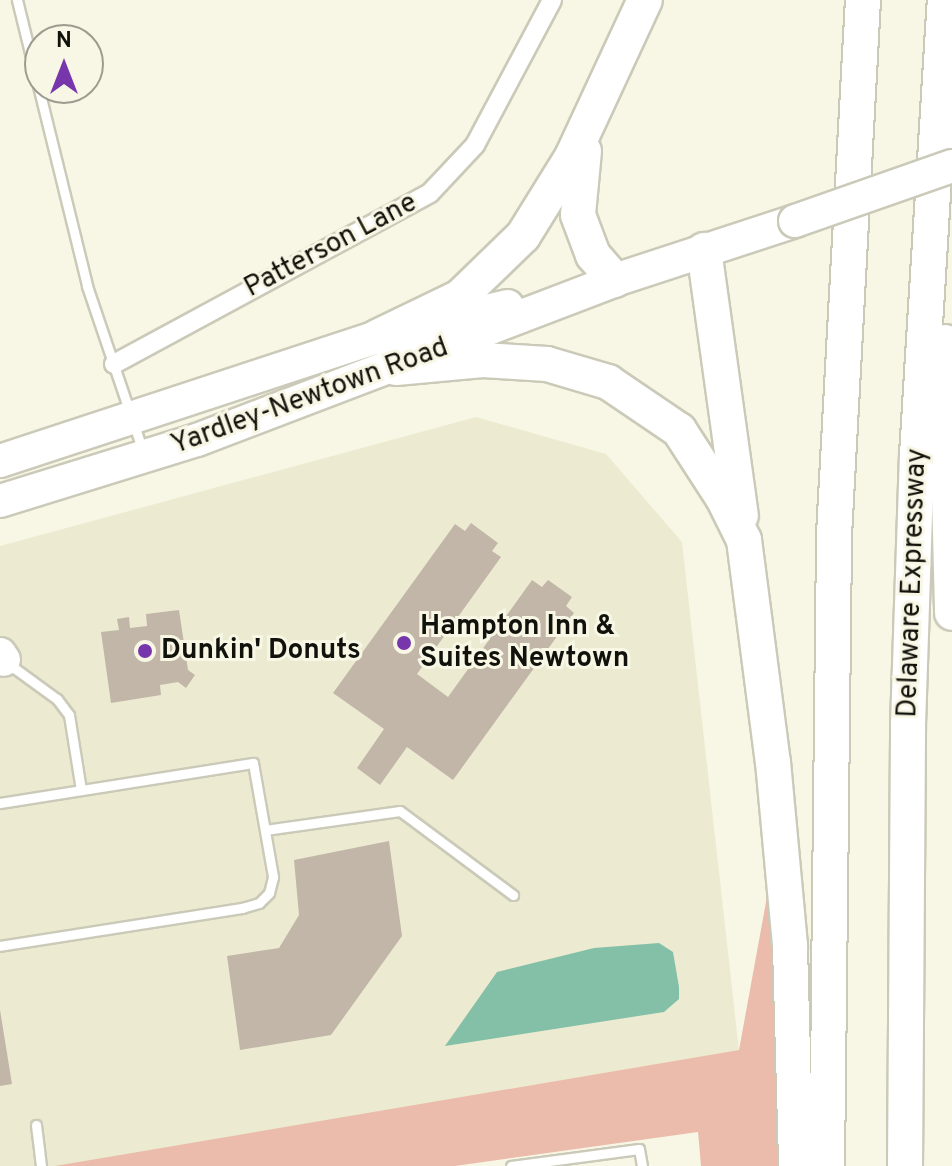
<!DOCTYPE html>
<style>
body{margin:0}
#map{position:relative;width:952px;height:1166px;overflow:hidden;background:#f8f7e5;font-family:Overpass,sans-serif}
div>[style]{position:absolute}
.built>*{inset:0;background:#ecebd1}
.green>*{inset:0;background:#ebbcab}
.water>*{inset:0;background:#83c0a7}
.building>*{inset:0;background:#c1b6a8}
.roads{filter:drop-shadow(2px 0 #cbcab9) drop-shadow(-2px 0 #cbcab9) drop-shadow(0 2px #cbcab9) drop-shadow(0 -2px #cbcab9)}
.service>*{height:9px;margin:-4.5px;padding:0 4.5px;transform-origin:4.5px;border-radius:4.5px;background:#fff}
.minor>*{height:18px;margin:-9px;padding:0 9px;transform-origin:9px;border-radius:9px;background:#fff}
.trunk>*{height:32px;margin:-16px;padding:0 16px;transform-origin:16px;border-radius:16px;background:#fff}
.motorway>*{height:34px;margin:-17px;padding:0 17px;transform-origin:17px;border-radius:17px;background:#fff}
.bridges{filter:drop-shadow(2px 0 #cbcab9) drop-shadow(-2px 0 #cbcab9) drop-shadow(0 2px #cbcab9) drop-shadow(0 -2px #cbcab9)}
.trunk-bridge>*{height:32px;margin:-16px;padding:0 16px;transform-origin:16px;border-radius:16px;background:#fff}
.dots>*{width:22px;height:22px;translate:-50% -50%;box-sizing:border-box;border:4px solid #f8f7e5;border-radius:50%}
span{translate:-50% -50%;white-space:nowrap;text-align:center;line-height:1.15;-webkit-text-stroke:6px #f8f7e5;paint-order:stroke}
.street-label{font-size:28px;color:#12120c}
.poi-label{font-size:28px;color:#12120c;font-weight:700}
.left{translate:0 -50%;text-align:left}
.north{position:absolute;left:24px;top:24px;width:80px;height:80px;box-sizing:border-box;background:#f8f7e5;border:2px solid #9c9b8e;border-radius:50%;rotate:0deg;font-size:22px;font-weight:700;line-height:32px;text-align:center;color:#12120c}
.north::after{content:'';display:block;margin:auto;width:28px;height:36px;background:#7736ab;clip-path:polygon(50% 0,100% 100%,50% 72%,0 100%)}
</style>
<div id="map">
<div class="built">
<div style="clip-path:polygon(476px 417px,606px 454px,682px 542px,739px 1050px,67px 1166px,0 1166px,0 546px)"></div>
</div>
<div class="green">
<div style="clip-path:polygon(768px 891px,783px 1166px,701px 1166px,698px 1132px,455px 1166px,55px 1166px,739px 1050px)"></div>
</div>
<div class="water">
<div style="clip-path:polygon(659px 943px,673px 952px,679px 987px,679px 999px,664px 1012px,445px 1046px,497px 972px,594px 948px)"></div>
</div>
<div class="building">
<div style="clip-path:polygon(471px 523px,498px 543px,492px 551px,501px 557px,417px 674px,448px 697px,532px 580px,542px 587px,548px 580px,572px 597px,566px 606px,574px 613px,453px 780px,407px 747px,380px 785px,357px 768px,384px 729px,333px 693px,455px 524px,465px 531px)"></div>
<div style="clip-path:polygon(179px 610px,188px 670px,195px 675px,186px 688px,178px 682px,160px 685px,161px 695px,111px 703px,101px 632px,119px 630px,117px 619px,129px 617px,130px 628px,147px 626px,146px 614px)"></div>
<div style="clip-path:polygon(389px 841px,402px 936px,331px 1035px,240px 1050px,227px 956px,279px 948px,299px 915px,294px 860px)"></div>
<div style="clip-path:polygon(0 1010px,12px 1084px,0 1086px)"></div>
</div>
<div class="roads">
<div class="service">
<div style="left:17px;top:0;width:294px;rotate:76.2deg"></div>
<div style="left:87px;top:286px;width:174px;rotate:71.3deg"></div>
<div style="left:6px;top:662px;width:63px;rotate:36deg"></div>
<div style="left:57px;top:699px;width:20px;rotate:53deg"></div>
<div style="left:69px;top:715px;width:76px;rotate:80.9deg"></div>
<div style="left:0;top:803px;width:256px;rotate:-9deg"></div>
<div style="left:253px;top:763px;width:116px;rotate:80deg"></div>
<div style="left:273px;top:877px;width:16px;rotate:104deg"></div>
<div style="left:269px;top:893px;width:14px;rotate:135deg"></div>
<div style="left:259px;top:903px;width:18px;rotate:164deg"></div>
<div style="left:242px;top:908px;width:245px;rotate:171.1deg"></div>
<div style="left:265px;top:830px;width:136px;rotate:-8deg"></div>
<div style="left:400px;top:811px;width:141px;rotate:36.6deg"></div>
<div style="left:36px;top:1125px;width:41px;rotate:83deg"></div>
<div style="left:511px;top:1166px;width:129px;rotate:-7.6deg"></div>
<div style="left:639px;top:1149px;width:17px;rotate:80deg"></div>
</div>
<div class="minor">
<div style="left:114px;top:364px;width:359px;rotate:-28.4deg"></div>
<div style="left:430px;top:193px;width:66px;rotate:-46.8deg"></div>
<div style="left:475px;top:145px;width:164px;rotate:-62deg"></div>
</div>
<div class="trunk">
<div style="left:0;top:461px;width:397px;rotate:-18.2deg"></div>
<div style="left:377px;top:337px;width:134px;rotate:-13.4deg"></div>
<div style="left:0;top:501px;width:206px;rotate:-17.2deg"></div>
<div style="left:197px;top:440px;width:448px;rotate:-20.9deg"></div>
<div style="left:615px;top:280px;width:189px;rotate:-18.1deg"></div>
<div style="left:0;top:654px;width:7px;rotate:56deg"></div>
</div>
<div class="motorway">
<div style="left:584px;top:151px;width:64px;rotate:95.4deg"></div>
<div style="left:578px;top:215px;width:43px;rotate:69.4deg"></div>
<div style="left:593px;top:255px;width:33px;rotate:49deg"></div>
<div style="left:704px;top:250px;width:268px;rotate:82.1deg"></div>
<div style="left:377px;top:337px;width:92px;rotate:-25.7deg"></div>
<div style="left:460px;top:297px;width:88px;rotate:-44.1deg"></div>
<div style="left:523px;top:236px;width:93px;rotate:-58.2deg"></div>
<div style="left:572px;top:157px;width:173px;rotate:-65.1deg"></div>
<div style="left:945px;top:342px;width:271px;rotate:88.5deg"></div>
<div style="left:396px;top:368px;width:87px;rotate:-5.3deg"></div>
<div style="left:483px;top:360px;width:64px;rotate:3.6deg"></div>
<div style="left:547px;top:364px;width:64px;rotate:16.4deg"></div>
<div style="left:608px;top:382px;width:86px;rotate:34.1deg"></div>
<div style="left:679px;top:430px;width:81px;rotate:57.1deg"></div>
<div style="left:723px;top:498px;width:47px;rotate:63.4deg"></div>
<div style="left:744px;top:540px;width:224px;rotate:82.6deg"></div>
<div style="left:773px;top:762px;width:186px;rotate:84.7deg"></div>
<div style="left:790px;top:947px;width:219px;rotate:88.4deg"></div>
<div style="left:827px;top:1166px;width:631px;rotate:-89.36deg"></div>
<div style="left:834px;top:535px;width:536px;rotate:-86.9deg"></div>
<div style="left:905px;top:1166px;width:441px;rotate:-89.6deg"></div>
<div style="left:908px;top:725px;width:270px;rotate:-88.1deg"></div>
<div style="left:917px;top:455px;width:456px;rotate:-86.5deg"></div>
</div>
</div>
<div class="bridges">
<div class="trunk-bridge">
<div style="left:795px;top:221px;width:166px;rotate:-19.3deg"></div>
</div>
</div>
<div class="dots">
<div style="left:404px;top:643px;background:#7736ab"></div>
<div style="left:145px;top:651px;background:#7736ab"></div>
</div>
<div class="street-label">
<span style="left:331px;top:246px;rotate:-28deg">Patterson Lane</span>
<span style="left:310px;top:397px;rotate:-20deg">Yardley-Newtown Road</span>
<span style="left:913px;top:583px;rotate:-88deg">Delaware Expressway</span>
</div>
<div class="poi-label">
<span class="left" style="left:420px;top:643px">Hampton Inn &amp;<br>Suites Newtown</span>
<span class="left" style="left:161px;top:651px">Dunkin' Donuts</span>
</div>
<div class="north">N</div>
</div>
